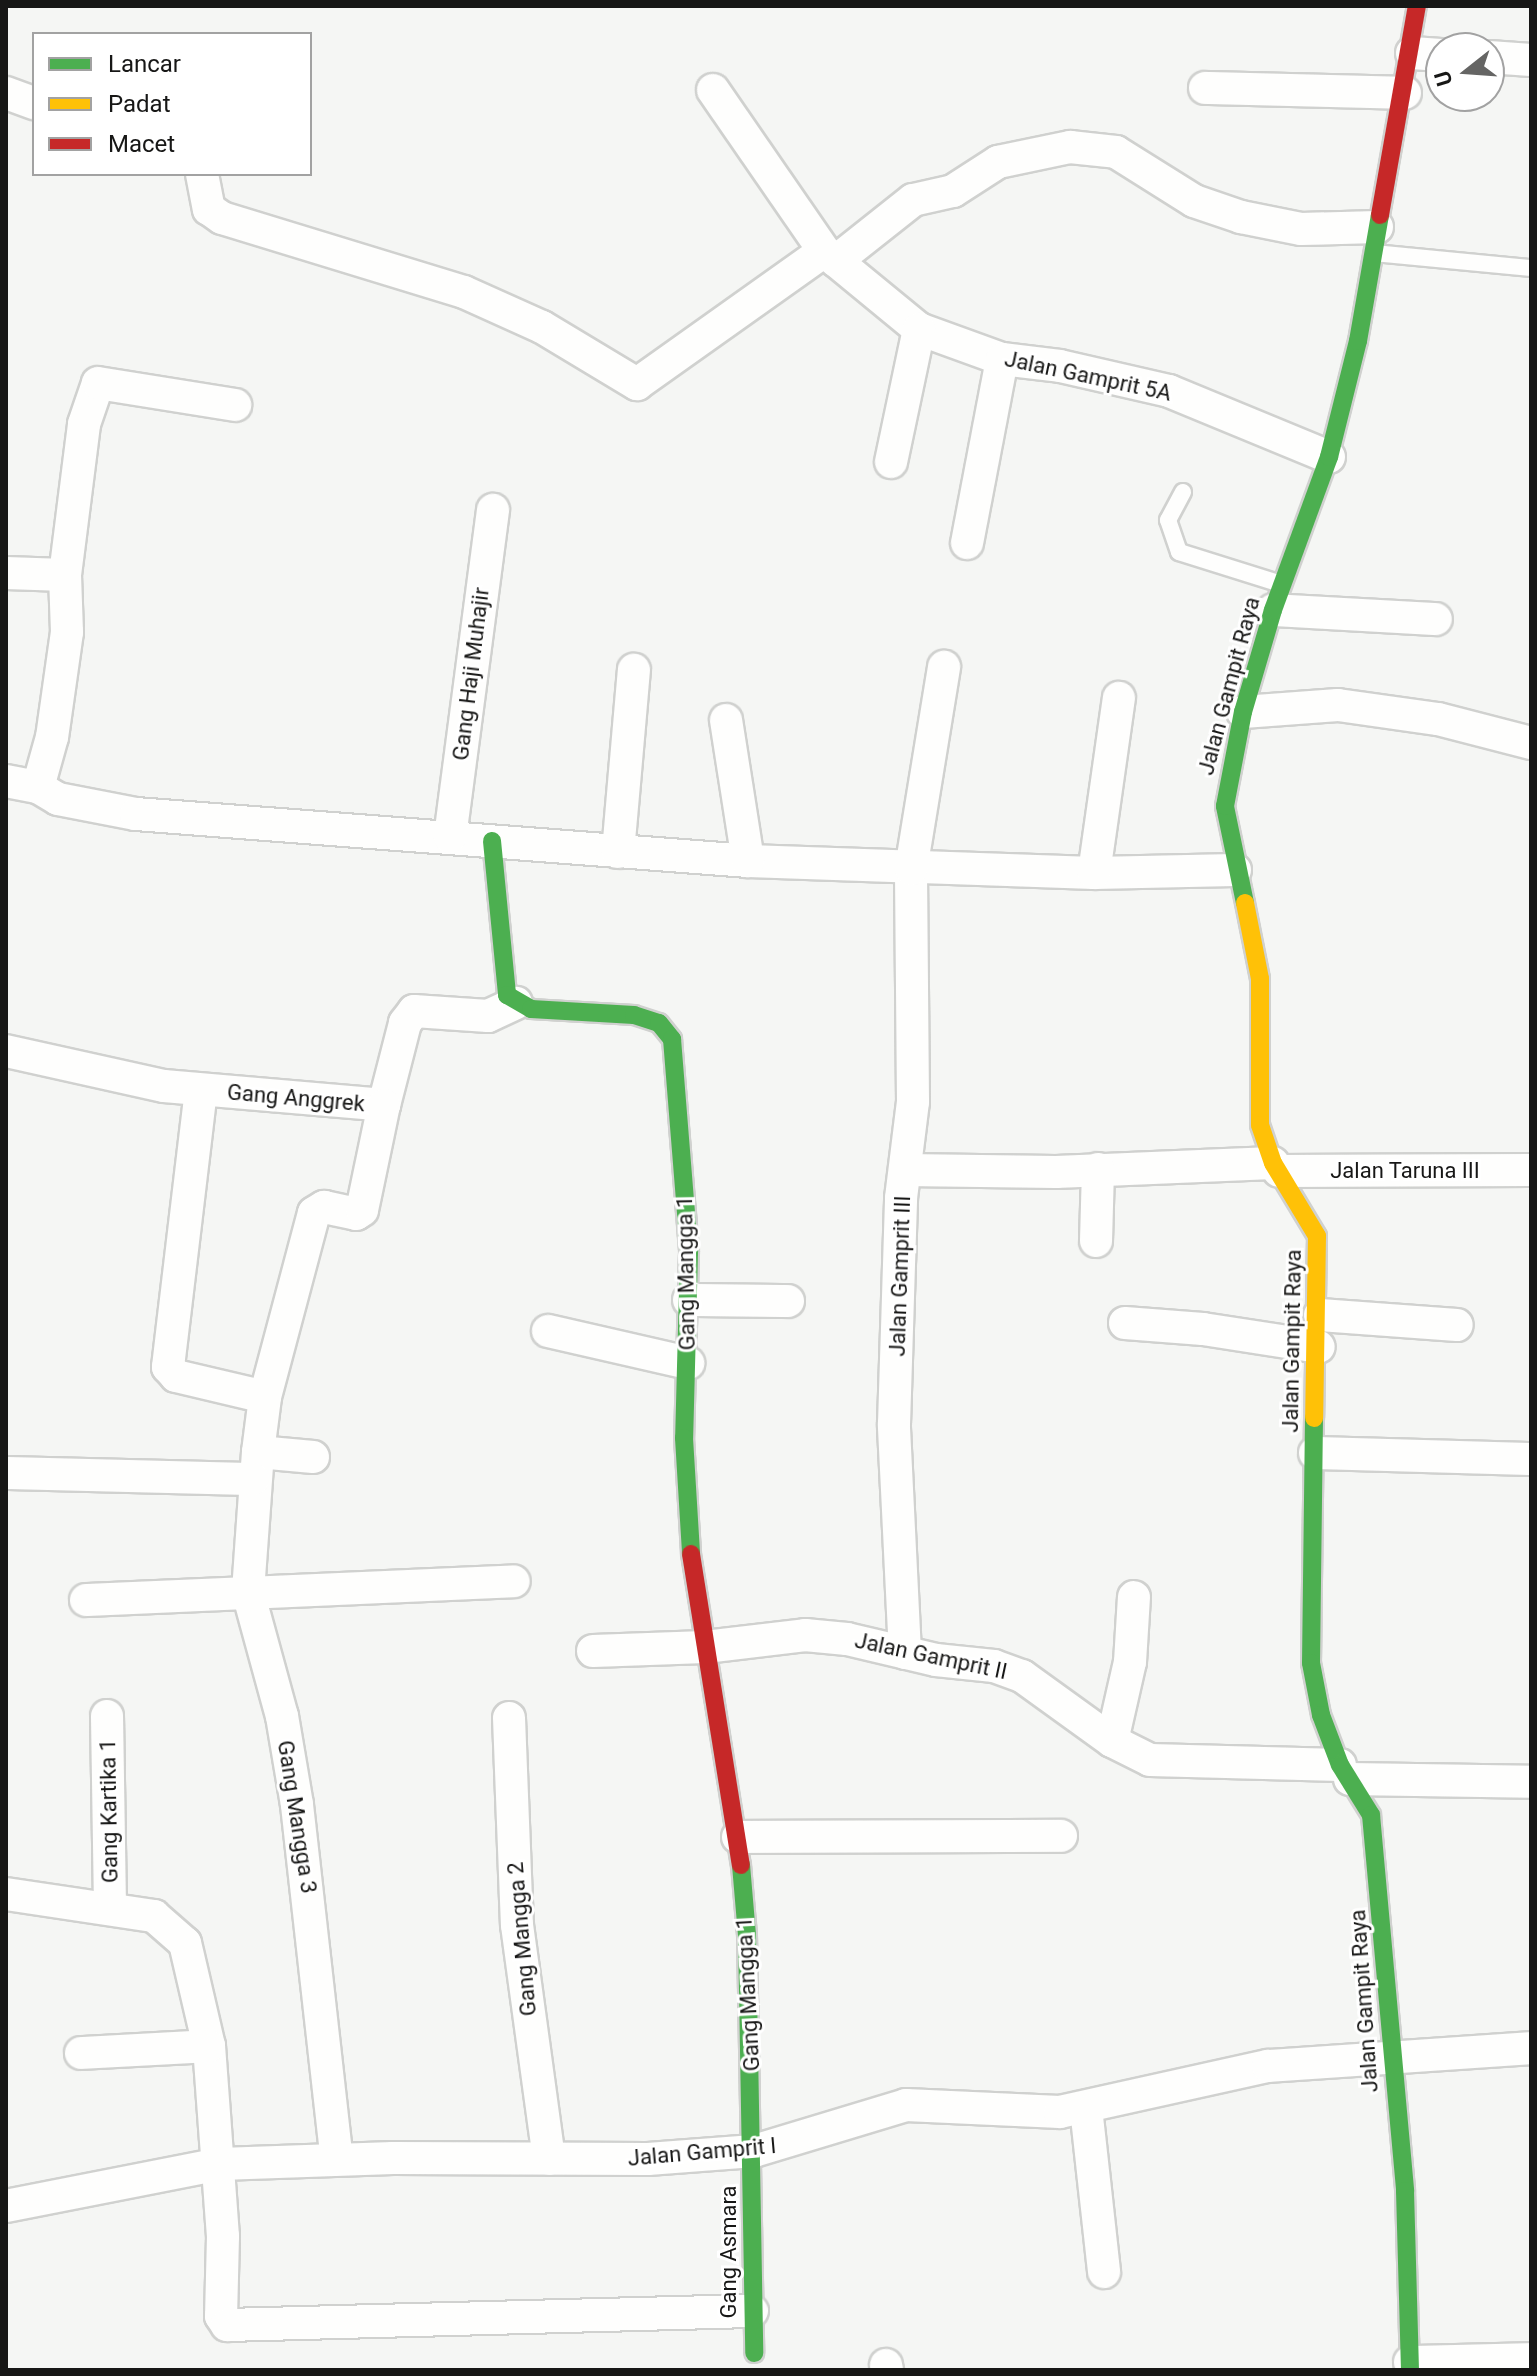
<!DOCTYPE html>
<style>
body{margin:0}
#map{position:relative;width:1537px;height:2376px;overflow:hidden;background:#f5f6f4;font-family:Roboto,sans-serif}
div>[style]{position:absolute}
.roads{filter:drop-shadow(2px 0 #d0d1cf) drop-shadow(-2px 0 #d0d1cf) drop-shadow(0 2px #d0d1cf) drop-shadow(0 -2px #d0d1cf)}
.lane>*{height:16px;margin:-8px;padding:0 8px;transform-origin:8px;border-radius:8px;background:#fefefd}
.street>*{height:32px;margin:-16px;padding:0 16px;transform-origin:16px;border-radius:16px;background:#fefefd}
.fast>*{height:18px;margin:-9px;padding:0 9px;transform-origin:9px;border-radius:9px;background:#4caf50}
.slow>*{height:18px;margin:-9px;padding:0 9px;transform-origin:9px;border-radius:9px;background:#ffc107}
.jam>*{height:18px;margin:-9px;padding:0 9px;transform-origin:9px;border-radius:9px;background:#c62828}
span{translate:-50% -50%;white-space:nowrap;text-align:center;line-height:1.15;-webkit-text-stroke:6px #fff;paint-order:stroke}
.street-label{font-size:22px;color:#171716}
.frame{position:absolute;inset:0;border:8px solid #171716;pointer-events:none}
.legend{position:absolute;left:32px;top:32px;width:280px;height:144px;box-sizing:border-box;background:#fff;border:2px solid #a2a2a2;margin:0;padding:10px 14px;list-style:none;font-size:24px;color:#171716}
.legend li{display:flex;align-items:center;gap:16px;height:40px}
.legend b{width:40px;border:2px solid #a2a2a2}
.north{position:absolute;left:1425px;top:32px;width:80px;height:80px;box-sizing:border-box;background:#fff;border:2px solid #a2a2a2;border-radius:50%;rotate:253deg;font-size:22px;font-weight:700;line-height:32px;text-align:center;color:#171716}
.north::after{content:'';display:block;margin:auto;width:28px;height:36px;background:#656564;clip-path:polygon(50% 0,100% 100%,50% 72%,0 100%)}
</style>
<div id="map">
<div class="roads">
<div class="lane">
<div style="left:1374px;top:253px;width:158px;rotate:5.5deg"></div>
<div style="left:1183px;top:492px;width:32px;rotate:118deg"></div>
<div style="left:1168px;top:520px;width:34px;rotate:71deg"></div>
<div style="left:1179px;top:552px;width:107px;rotate:17.4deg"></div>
</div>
<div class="street">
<div style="left:1412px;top:53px;width:29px;rotate:4deg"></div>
<div style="left:1489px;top:57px;width:42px;rotate:4.1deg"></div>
<div style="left:1205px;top:88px;width:200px;rotate:1.4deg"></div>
<div style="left:713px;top:90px;width:196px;rotate:55.4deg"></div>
<div style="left:824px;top:251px;width:123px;rotate:39.4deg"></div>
<div style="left:919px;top:329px;width:88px;rotate:19.9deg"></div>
<div style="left:1002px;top:359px;width:58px;rotate:6.9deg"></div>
<div style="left:1060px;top:366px;width:112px;rotate:12.9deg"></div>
<div style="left:1169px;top:391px;width:173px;rotate:22.4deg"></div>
<div style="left:6px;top:93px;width:30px;rotate:20deg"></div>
<div style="left:202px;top:174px;width:36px;rotate:79deg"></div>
<div style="left:209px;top:209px;width:16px;rotate:35deg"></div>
<div style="left:222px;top:218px;width:253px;rotate:17deg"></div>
<div style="left:464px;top:292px;width:85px;rotate:24.2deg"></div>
<div style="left:542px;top:327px;width:111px;rotate:31deg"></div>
<div style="left:637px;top:384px;width:229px;rotate:-35.4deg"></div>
<div style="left:836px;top:261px;width:98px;rotate:-38.4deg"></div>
<div style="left:913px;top:200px;width:41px;rotate:-12.7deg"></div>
<div style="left:953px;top:191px;width:54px;rotate:-32.8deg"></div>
<div style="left:998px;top:162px;width:74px;rotate:-11.8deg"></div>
<div style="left:1070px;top:147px;width:46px;rotate:6.2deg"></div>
<div style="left:1116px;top:152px;width:92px;rotate:32.1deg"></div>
<div style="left:1194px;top:201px;width:50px;rotate:18.8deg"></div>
<div style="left:1241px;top:217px;width:61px;rotate:11.3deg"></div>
<div style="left:1301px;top:229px;width:76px;rotate:-1.5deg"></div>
<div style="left:891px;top:462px;width:136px;rotate:-78.1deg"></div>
<div style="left:967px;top:543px;width:187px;rotate:-79.2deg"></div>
<div style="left:6px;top:573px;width:59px;rotate:1.9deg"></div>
<div style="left:65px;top:575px;width:57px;rotate:88deg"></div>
<div style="left:67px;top:632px;width:106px;rotate:98.1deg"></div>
<div style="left:52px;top:737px;width:52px;rotate:105.6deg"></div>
<div style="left:38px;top:787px;width:23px;rotate:31deg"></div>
<div style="left:58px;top:799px;width:79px;rotate:10.9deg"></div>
<div style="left:136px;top:814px;width:614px;rotate:4.39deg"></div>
<div style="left:748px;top:861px;width:346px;rotate:2deg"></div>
<div style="left:1094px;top:873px;width:141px;rotate:-1.2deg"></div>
<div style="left:65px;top:575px;width:152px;rotate:-82.8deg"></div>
<div style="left:84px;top:424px;width:43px;rotate:-71.1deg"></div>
<div style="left:98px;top:383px;width:139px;rotate:9.1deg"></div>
<div style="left:1273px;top:610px;width:163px;rotate:3.2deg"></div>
<div style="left:1243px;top:712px;width:95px;rotate:-4.2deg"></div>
<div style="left:1338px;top:705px;width:101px;rotate:8deg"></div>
<div style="left:1438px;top:719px;width:96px;rotate:14.5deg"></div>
<div style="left:726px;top:720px;width:143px;rotate:81.1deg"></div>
<div style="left:6px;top:781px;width:33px;rotate:11deg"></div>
<div style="left:450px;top:837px;width:330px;rotate:-82.5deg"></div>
<div style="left:618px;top:852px;width:183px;rotate:-85deg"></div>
<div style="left:1094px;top:873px;width:177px;rotate:-81.9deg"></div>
<div style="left:6px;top:1051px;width:162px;rotate:12.5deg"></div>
<div style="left:164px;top:1086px;width:221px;rotate:4.9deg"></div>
<div style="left:384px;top:1105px;width:85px;rotate:-75.6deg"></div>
<div style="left:405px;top:1023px;width:15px;rotate:-53deg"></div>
<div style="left:414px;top:1011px;width:74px;rotate:3.9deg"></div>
<div style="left:488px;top:1016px;width:31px;rotate:-25deg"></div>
<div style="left:201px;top:1090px;width:279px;rotate:96.8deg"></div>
<div style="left:168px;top:1367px;width:12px;rotate:48deg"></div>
<div style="left:176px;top:1376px;width:91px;rotate:13.3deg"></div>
<div style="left:905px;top:1170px;width:151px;rotate:0.8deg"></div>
<div style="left:1056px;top:1172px;width:217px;rotate:-2.4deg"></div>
<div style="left:1279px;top:1171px;width:252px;rotate:-0.2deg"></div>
<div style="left:1096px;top:1241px;width:72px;rotate:-88.4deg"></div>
<div style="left:689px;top:1300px;width:99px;rotate:0.6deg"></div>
<div style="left:1320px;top:1315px;width:137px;rotate:4.2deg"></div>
<div style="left:1125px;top:1323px;width:78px;rotate:4.4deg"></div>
<div style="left:1203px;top:1329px;width:117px;rotate:8.8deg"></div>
<div style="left:548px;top:1331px;width:144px;rotate:12.9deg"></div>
<div style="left:258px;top:1452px;width:55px;rotate:-82.7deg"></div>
<div style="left:265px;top:1397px;width:190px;rotate:-75.1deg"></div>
<div style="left:314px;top:1213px;width:12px;rotate:-31deg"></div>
<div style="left:324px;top:1207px;width:33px;rotate:12deg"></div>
<div style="left:356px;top:1214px;width:7px;rotate:-34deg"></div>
<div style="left:362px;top:1210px;width:107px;rotate:-78.2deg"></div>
<div style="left:1315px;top:1453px;width:216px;rotate:1.6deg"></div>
<div style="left:313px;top:1457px;width:55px;rotate:-174.8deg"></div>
<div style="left:258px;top:1452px;width:140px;rotate:94.1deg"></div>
<div style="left:248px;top:1592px;width:129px;rotate:74.7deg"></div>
<div style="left:282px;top:1716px;width:90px;rotate:80.4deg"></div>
<div style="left:297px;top:1805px;width:356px;rotate:83.6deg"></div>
<div style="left:6px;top:1473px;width:247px;rotate:1.4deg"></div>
<div style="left:86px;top:1600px;width:428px;rotate:-2.5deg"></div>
<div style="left:593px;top:1651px;width:112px;rotate:-2deg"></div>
<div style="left:705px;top:1647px;width:101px;rotate:-6.8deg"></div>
<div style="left:805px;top:1635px;width:42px;rotate:5.4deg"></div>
<div style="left:847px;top:1639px;width:91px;rotate:13.3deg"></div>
<div style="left:936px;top:1660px;width:58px;rotate:5.9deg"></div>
<div style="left:994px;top:1666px;width:30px;rotate:20deg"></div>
<div style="left:1022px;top:1676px;width:111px;rotate:35.8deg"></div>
<div style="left:1112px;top:1741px;width:42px;rotate:26.6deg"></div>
<div style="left:1150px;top:1760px;width:190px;rotate:1.5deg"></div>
<div style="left:905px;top:1653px;width:229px;rotate:-92.8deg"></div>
<div style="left:894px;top:1424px;width:226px;rotate:-88.2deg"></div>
<div style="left:901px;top:1198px;width:97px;rotate:-82.9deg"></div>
<div style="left:913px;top:1102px;width:233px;rotate:-90.5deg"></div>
<div style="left:911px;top:869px;width:205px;rotate:-80.7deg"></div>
<div style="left:107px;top:1716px;width:191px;rotate:89.1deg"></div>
<div style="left:509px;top:1718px;width:207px;rotate:87.8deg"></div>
<div style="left:517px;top:1925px;width:236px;rotate:82.2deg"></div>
<div style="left:1112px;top:1741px;width:81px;rotate:-77.2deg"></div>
<div style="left:1130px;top:1662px;width:65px;rotate:-86.5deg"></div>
<div style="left:1350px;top:1779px;width:181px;rotate:0.9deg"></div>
<div style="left:738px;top:1837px;width:323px;rotate:-0.2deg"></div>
<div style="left:6px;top:1894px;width:150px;rotate:8.5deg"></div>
<div style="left:154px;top:1916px;width:41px;rotate:41.1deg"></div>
<div style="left:185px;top:1943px;width:106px;rotate:76.9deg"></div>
<div style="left:209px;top:2046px;width:191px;rotate:85.8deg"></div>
<div style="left:223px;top:2236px;width:80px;rotate:91.4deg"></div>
<div style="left:221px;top:2316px;width:11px;rotate:56deg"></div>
<div style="left:227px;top:2325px;width:525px;rotate:-1.53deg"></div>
<div style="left:81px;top:2053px;width:128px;rotate:-3.1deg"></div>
<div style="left:1086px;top:2108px;width:165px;rotate:83.7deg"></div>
<div style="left:6px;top:2206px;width:218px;rotate:-11.1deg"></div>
<div style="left:220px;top:2164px;width:173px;rotate:-2deg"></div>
<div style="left:393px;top:2158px;width:255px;rotate:0.2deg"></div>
<div style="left:648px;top:2159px;width:106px;rotate:-4.3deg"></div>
<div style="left:754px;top:2151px;width:159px;rotate:-16.8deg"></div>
<div style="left:906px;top:2105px;width:154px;rotate:2.6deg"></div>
<div style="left:1060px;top:2112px;width:213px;rotate:-12.5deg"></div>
<div style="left:1268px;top:2066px;width:264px;rotate:-3.9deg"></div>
<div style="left:1410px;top:2362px;width:121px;rotate:-1.4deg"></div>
<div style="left:886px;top:2365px;width:5px;rotate:79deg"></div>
</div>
<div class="fast">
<div style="left:492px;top:841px;width:155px;rotate:84.4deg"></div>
<div style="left:507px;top:995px;width:28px;rotate:30deg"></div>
<div style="left:531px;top:1009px;width:103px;rotate:3.3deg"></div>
<div style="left:634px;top:1015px;width:26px;rotate:18deg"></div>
<div style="left:659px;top:1023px;width:21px;rotate:51deg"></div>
<div style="left:672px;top:1039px;width:214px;rotate:85.4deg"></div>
<div style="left:689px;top:1252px;width:186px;rotate:91.5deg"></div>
<div style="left:684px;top:1438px;width:116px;rotate:86.5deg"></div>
<div style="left:1245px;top:903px;width:99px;rotate:-101.7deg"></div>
<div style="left:1225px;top:806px;width:96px;rotate:-79.2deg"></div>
<div style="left:1243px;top:712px;width:106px;rotate:-73.6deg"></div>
<div style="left:1273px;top:610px;width:163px;rotate:-69.9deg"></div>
<div style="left:1329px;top:457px;width:120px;rotate:-76deg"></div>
<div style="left:1358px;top:341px;width:128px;rotate:-80.1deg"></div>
<div style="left:1314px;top:1418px;width:245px;rotate:90.7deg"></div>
<div style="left:1311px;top:1663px;width:53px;rotate:79.1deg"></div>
<div style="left:1321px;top:1715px;width:53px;rotate:69.2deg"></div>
<div style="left:1340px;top:1765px;width:59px;rotate:58.2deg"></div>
<div style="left:1371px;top:1815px;width:378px;rotate:84.8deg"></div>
<div style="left:1405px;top:2191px;width:179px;rotate:88.4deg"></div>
<div style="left:741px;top:1865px;width:70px;rotate:85.1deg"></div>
<div style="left:747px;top:1935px;width:418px;rotate:89deg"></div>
</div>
<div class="slow">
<div style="left:1245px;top:903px;width:77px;rotate:78.8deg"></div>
<div style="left:1260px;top:979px;width:146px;rotate:90deg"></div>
<div style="left:1260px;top:1125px;width:40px;rotate:71.1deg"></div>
<div style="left:1273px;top:1163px;width:85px;rotate:58.9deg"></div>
<div style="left:1317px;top:1236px;width:182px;rotate:90.9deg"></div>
</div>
<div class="jam">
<div style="left:1380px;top:215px;width:212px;rotate:-80deg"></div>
<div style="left:691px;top:1554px;width:315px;rotate:80.9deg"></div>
</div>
</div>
<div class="street-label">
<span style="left:1088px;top:376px;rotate:12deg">Jalan Gamprit 5A</span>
<span style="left:471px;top:674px;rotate:-83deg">Gang Haji Muhajir</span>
<span style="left:1229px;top:686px;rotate:-75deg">Jalan Gampit Raya</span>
<span style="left:296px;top:1098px;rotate:5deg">Gang Anggrek</span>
<span style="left:1405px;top:1171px">Jalan Taruna III</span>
<span style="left:686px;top:1273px;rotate:-91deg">Gang Mangga 1</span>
<span style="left:900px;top:1276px;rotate:-88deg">Jalan Gamprit III</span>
<span style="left:1292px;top:1341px;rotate:-89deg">Jalan Gampit Raya</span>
<span style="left:931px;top:1656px;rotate:12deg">Jalan Gamprit II</span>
<span style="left:109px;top:1811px;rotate:-91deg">Gang Kartika 1</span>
<span style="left:297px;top:1817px;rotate:81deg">Gang Mangga 3</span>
<span style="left:522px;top:1939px;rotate:-95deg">Gang Mangga 2</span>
<span style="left:748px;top:1994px;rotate:-93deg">Gang Mangga 1</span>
<span style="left:1364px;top:2001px;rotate:-94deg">Jalan Gampit Raya</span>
<span style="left:702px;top:2152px;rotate:-5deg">Jalan Gamprit I</span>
<span style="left:729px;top:2252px;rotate:-90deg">Gang Asmara</span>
</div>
<div class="frame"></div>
<ul class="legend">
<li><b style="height:10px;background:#4caf50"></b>Lancar</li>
<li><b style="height:10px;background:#ffc107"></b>Padat</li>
<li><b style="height:10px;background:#c62828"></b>Macet</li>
</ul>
<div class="north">U</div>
</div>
